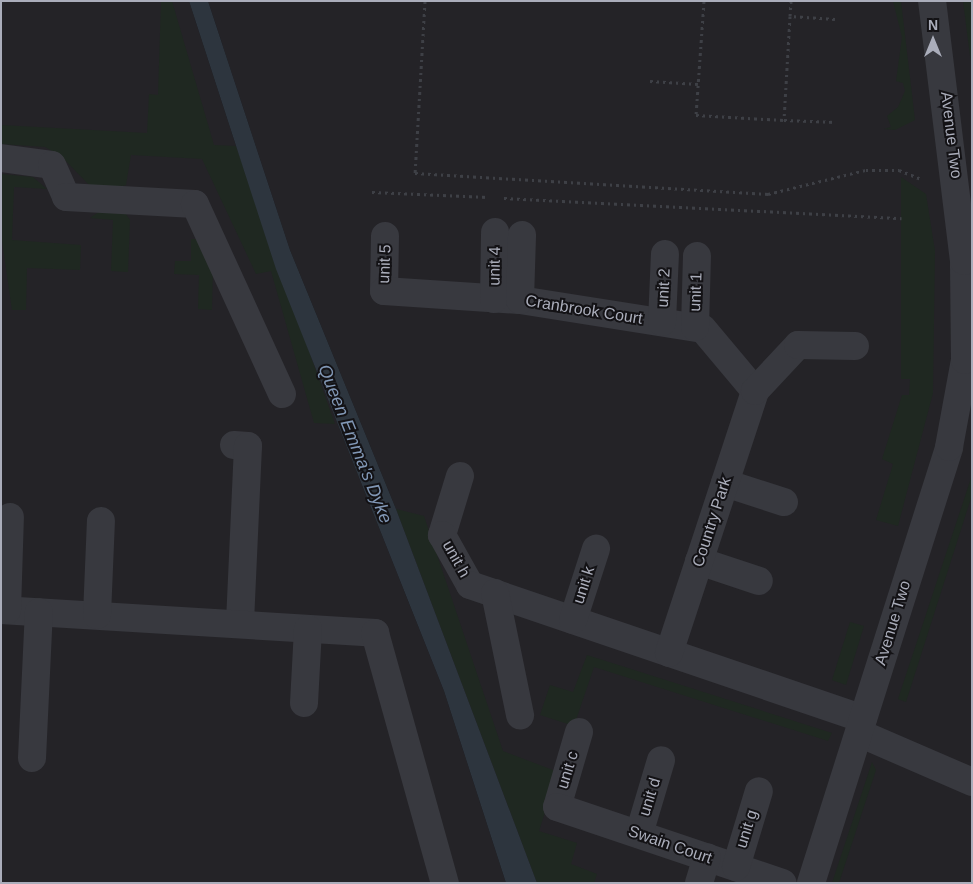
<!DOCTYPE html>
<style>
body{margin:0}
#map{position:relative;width:973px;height:884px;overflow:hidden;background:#18171a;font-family:Helvetica,sans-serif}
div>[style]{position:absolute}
.built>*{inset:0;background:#242327}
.green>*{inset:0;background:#1f2821}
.water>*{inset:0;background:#2d353e}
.path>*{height:3px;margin-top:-1.5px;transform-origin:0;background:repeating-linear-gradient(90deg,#3e4046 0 2.5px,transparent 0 6.5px)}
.minor>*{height:28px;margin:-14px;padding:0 14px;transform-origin:14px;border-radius:14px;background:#38393f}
span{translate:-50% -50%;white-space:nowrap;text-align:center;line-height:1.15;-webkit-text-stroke:4px #131215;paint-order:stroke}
.street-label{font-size:16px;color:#aaadba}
.water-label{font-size:18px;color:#8197b5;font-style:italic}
.frame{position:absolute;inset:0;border:2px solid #aaadba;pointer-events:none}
.north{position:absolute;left:908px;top:15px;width:50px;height:50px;-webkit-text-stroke:4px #131215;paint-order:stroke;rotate:0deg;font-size:14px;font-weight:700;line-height:20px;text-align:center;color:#aaadba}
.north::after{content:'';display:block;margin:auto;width:18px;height:22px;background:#aaadba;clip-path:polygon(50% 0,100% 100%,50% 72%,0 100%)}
</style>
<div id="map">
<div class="built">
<div style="clip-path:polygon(1px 1px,189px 1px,276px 269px,444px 691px,506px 883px,1px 883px)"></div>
<div style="clip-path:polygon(208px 1px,972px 1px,972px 883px,537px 883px,396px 509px,290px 250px)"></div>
</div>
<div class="green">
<div style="clip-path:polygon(161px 1px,172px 1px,214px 145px,236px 146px,335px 424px,314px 423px,271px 271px,256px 274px,202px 159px,131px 155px,126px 185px,114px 189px,91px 187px,61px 156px,45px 147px,1px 144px,1px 125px,147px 133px,149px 94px,158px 95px)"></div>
<div style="clip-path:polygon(893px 1px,901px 1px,915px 120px,895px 130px,884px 129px,891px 127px,887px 116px,898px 107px,905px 91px,903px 83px,896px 81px,902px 37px)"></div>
<div style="clip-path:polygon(963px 1px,972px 1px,972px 66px,970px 56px)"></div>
<div style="clip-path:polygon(1px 174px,33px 177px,47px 189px,14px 187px,12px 240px,81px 245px,80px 270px,27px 268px,26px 310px,12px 310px,1px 234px)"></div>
<div style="clip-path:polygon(901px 177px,926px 194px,935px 251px,933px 393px,898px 526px,876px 520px,893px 464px,882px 459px,902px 395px,909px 395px,910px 379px,901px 379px)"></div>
<div style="clip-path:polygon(100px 211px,126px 214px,130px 220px,128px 272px,111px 271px,113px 220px,90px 218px)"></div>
<div style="clip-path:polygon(191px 239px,197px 239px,213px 267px,212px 310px,198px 309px,199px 275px,174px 274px,175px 261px,191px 261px)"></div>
<div style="clip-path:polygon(972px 475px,972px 495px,906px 702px,898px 699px)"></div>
<div style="clip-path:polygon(396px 509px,424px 516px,503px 751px,558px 772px,539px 831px,577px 843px,571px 864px,597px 874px,594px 883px,537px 883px)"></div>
<div style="clip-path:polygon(850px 622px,864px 626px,846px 685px,832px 680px)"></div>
<div style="clip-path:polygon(587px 655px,832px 733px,828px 741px,822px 739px,594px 667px,574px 726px,540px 715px,550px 685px,573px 692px)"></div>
<div style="clip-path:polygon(872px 762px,876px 770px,839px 883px,832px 883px)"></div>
</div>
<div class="water">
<div style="clip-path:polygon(189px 1px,208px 1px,290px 250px,396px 509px,537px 883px,506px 883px,444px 691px,276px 269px)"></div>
</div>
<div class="path">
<div style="left:425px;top:1px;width:172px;rotate:93.3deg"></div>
<div style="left:415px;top:173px;width:354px;rotate:3.4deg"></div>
<div style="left:768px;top:194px;width:101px;rotate:-13.8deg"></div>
<div style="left:866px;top:170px;width:33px"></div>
<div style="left:899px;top:170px;width:22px;rotate:22deg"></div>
<div style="left:704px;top:1px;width:114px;rotate:94deg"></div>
<div style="left:696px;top:115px;width:88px;rotate:3.3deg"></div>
<div style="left:790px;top:16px;width:15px;rotate:-86deg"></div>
<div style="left:835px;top:19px;width:45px;rotate:-176.2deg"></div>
<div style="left:790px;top:16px;width:104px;rotate:93.3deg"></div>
<div style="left:784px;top:120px;width:52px;rotate:2.2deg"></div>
<div style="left:650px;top:81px;width:48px;rotate:3.6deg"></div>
<div style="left:372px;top:192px;width:116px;rotate:2.5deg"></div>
<div style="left:504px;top:198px;width:398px;rotate:2.9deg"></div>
</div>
<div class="minor">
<div style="left:1px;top:158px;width:51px;rotate:7.8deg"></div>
<div style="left:52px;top:165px;width:35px;rotate:66deg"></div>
<div style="left:66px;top:197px;width:129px;rotate:3.1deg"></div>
<div style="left:195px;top:204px;width:209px;rotate:65.4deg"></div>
<div style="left:385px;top:236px;width:55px;rotate:91deg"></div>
<div style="left:384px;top:291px;width:136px;rotate:3.8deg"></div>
<div style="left:520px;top:300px;width:185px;rotate:9deg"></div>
<div style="left:703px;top:329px;width:81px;rotate:50deg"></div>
<div style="left:494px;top:299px;width:67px;rotate:-89.1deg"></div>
<div style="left:520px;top:300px;width:65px;rotate:-88.2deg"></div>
<div style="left:662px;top:322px;width:68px;rotate:-87.5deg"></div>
<div style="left:695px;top:327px;width:71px;rotate:-88.4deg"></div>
<div style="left:234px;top:445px;width:14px;rotate:4deg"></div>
<div style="left:248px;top:446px;width:178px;rotate:92.6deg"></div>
<div style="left:460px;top:476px;width:62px;rotate:107deg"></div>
<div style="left:442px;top:535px;width:57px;rotate:60.8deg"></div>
<div style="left:470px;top:585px;width:415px;rotate:18.8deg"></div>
<div style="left:725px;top:483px;width:62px;rotate:17.9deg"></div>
<div style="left:699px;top:561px;width:63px;rotate:18.4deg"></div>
<div style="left:495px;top:593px;width:125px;rotate:78.4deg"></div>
<div style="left:1px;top:610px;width:375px;rotate:3.5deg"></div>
<div style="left:375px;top:633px;width:260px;rotate:74.4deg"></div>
<div style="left:7px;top:610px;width:93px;rotate:-88.2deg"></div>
<div style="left:97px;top:615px;width:94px;rotate:-87.6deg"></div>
<div style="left:573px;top:620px;width:75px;rotate:-72.1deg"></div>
<div style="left:669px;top:653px;width:276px;rotate:-71.8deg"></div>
<div style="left:755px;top:391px;width:63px;rotate:-46.9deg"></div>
<div style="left:798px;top:345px;width:57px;rotate:1deg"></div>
<div style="left:304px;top:703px;width:74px;rotate:-86.9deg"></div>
<div style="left:579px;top:732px;width:78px;rotate:106.3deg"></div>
<div style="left:557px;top:807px;width:238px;rotate:18.6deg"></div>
<div style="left:859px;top:733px;width:123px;rotate:23.4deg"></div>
<div style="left:32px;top:758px;width:146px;rotate:-87.3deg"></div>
<div style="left:639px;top:834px;width:77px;rotate:-73.4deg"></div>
<div style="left:736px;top:867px;width:79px;rotate:-73.2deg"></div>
<div style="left:699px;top:883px;width:27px;rotate:-73deg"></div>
<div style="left:811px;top:883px;width:457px;rotate:-72.4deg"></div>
<div style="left:949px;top:447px;width:88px;rotate:-79.6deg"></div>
<div style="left:965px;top:360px;width:99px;rotate:-90.6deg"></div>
<div style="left:964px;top:261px;width:262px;rotate:-97deg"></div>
</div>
<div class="street-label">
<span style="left:951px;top:135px;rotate:83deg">Avenue Two</span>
<span style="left:385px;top:264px;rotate:-88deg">unit 5</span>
<span style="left:495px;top:266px;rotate:-89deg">unit 4</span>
<span style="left:664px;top:288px;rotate:-87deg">unit 2</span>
<span style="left:696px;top:292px;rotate:-88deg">unit 1</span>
<span style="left:584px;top:310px;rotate:9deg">Cranbrook Court</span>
<span style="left:712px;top:522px;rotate:-72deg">Country Park</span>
<span style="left:456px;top:559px;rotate:61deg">unit h</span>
<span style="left:584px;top:585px;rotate:-72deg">unit k</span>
<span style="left:893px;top:623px;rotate:-73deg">Avenue Two</span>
<span style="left:568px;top:770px;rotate:-73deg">unit c</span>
<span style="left:650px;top:797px;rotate:-73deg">unit d</span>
<span style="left:747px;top:829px;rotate:-73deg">unit g</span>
<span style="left:670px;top:845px;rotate:19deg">Swain Court</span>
</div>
<div class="water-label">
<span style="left:355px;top:444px;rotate:68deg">Queen Emma's Dyke</span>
</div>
<div class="frame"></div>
<div class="north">N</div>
</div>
